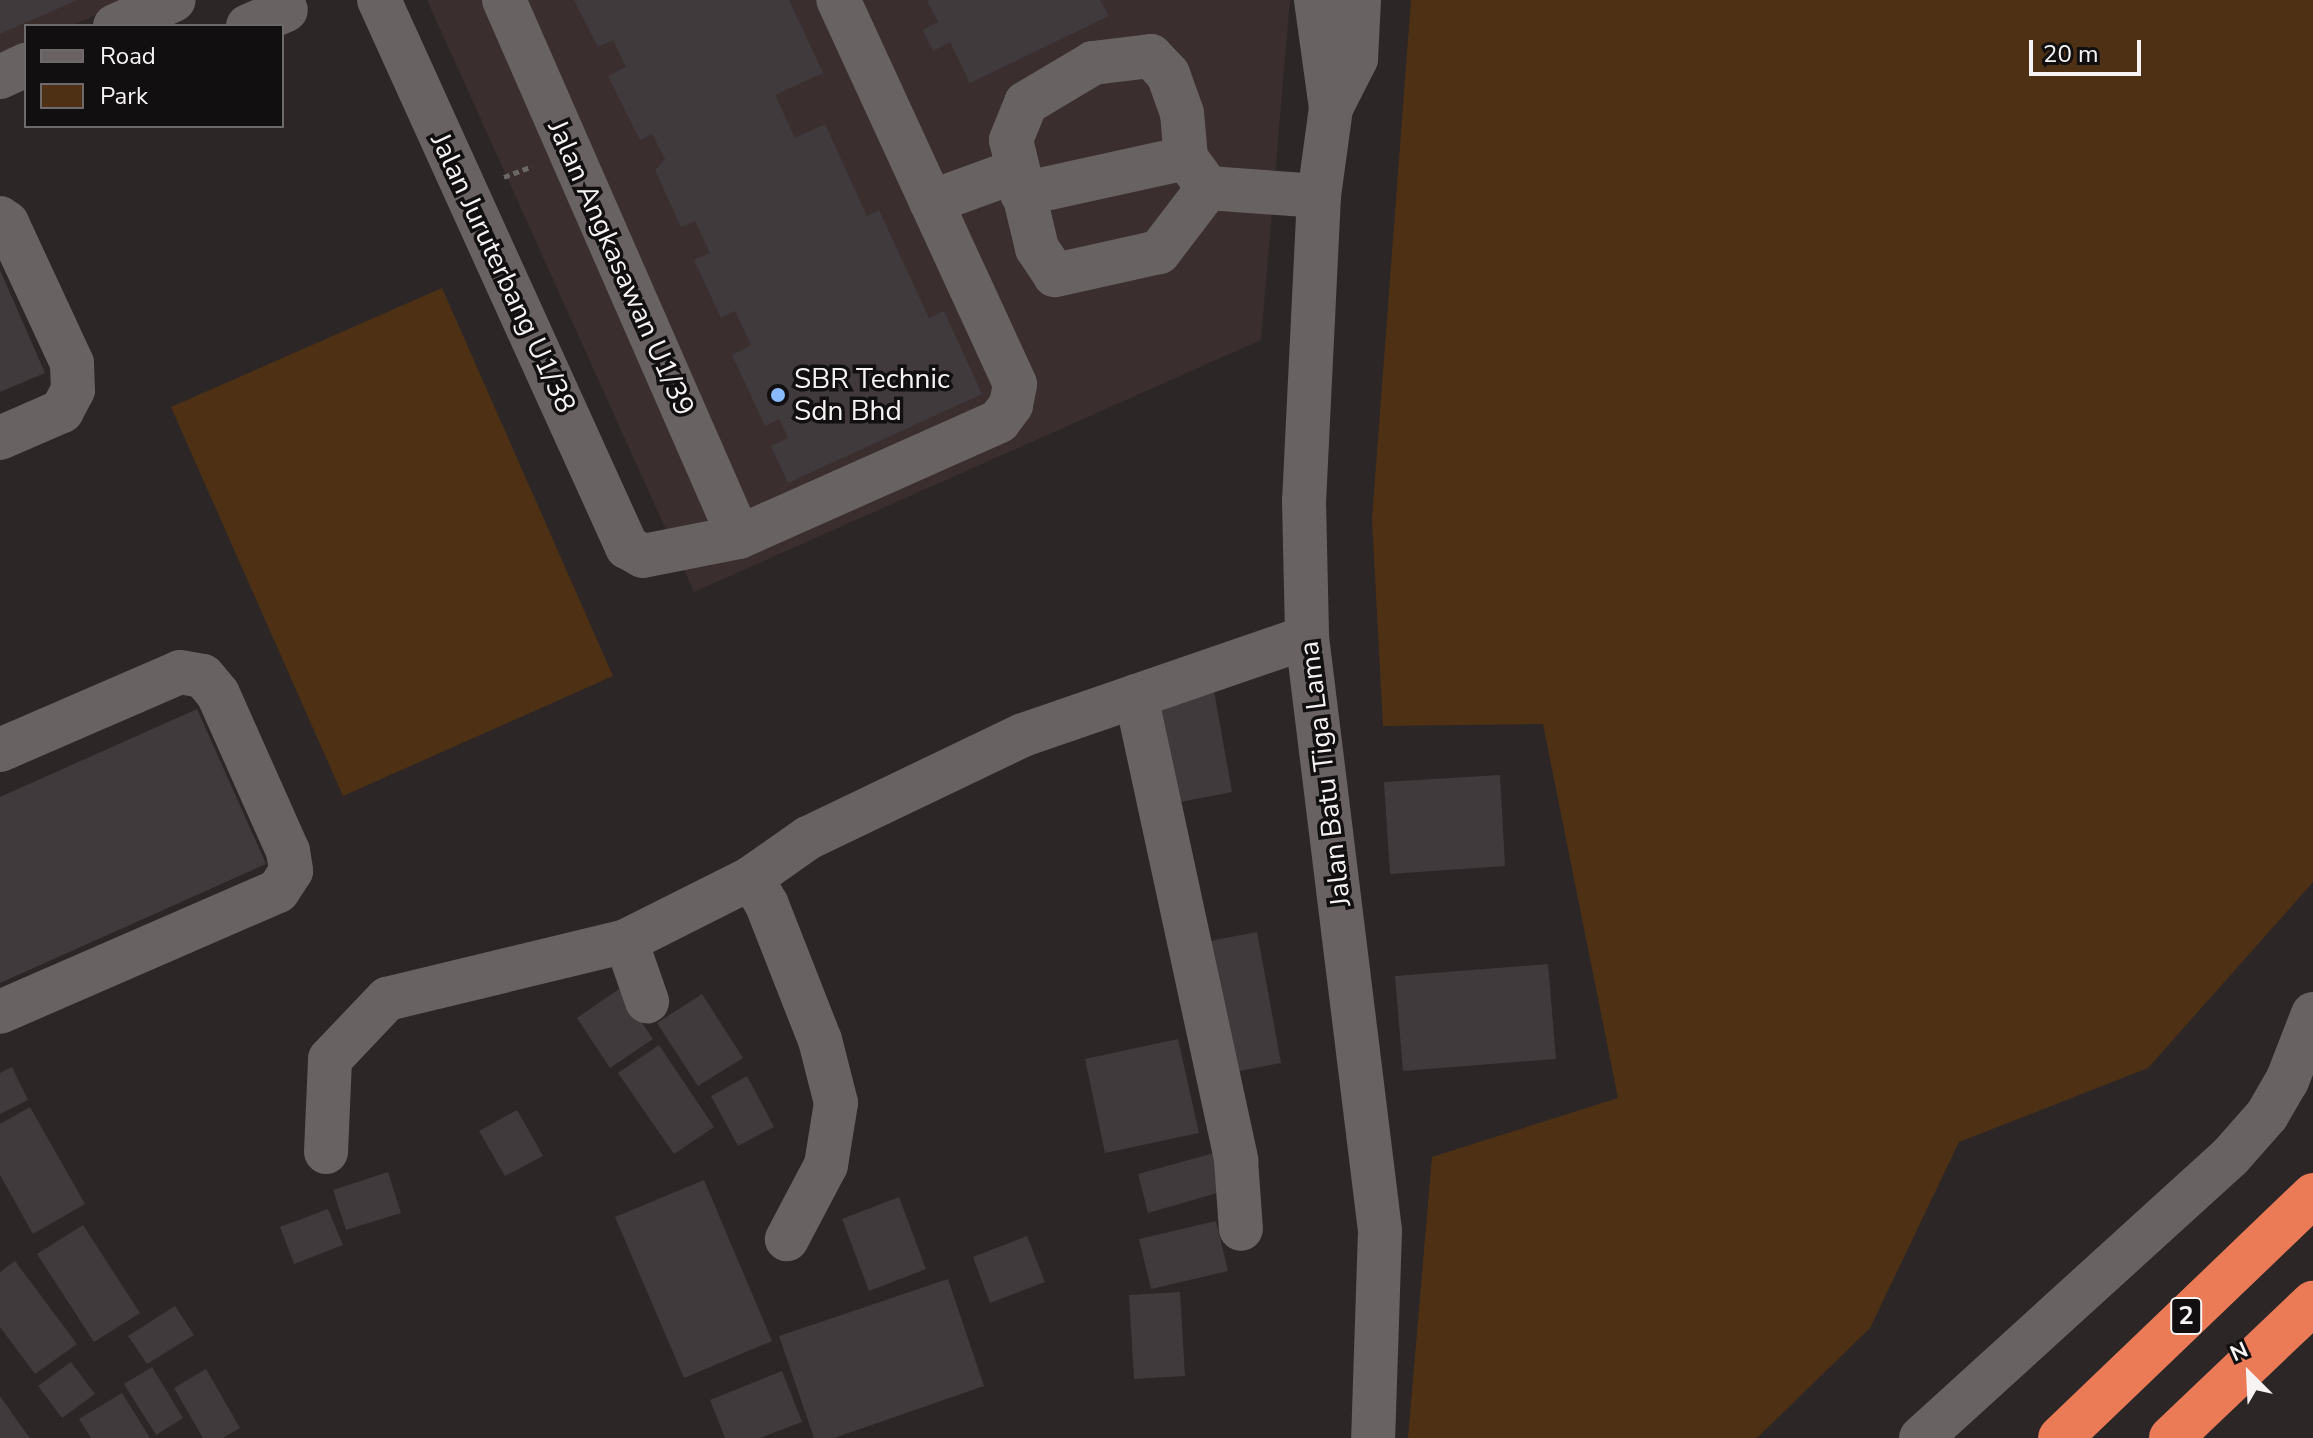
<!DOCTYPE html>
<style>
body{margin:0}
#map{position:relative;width:2313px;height:1438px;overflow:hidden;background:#2c2626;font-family:"Nunito Sans",sans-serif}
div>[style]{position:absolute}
.built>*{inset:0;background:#3a2e2e}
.green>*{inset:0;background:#4e3115}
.building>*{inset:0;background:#403a3c}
.path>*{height:5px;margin-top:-2.5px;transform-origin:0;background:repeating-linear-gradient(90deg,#6c6767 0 6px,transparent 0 10px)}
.minor>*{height:44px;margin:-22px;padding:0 22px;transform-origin:22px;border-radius:22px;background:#696262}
.highway>*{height:44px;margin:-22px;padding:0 22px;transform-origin:22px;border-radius:22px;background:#eb7b56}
.dots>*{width:22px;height:22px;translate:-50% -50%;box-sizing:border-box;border:4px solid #120f10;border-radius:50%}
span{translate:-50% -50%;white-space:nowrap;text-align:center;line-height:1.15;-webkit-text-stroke:7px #120f10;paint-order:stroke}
.shield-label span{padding:2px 6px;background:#120f10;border:2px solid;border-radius:6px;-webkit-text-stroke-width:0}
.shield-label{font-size:26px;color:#f7f3f3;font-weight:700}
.street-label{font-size:28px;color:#f7f3f3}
.poi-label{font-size:28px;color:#f7f3f3}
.left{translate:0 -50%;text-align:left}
.legend{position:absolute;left:24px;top:24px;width:260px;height:104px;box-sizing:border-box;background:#120f10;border:2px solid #6e6a6b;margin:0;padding:10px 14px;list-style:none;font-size:24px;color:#f7f3f3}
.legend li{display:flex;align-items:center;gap:16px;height:40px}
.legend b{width:40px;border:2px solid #6e6a6b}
.north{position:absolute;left:2209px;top:1334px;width:80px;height:80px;-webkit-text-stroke:6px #120f10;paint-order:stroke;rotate:336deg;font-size:22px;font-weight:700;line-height:32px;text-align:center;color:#f7f3f3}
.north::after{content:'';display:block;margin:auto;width:28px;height:36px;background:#f7f3f3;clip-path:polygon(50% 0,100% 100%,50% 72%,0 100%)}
.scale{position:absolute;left:2029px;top:40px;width:112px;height:36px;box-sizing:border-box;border:4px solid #f7f3f3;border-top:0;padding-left:10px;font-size:24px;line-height:28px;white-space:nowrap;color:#f7f3f3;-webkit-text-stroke:6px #120f10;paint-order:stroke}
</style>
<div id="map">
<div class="built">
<div style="clip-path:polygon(0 0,130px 0,71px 26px,26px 26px,26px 46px,0 57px)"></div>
<div style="clip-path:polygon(427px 0,1290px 0,1261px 340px,694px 592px)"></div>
</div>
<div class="green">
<div style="clip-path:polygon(1411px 0,2313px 0,2313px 882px,2148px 1068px,1959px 1142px,1870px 1328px,1757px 1438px,1408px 1438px,1432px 1157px,1618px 1098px,1543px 724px,1383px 726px,1372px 519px)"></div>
<div style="clip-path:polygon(442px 288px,613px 676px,343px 796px,171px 407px)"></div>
</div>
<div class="building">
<div style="clip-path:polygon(0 0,77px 0,0 34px)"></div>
<div style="clip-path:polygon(574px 0,789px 0,823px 73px,775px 95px,795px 138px,825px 124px,867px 216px,879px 210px,929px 318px,944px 311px,982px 394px,788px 483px,771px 446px,788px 438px,779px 419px,765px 426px,732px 355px,751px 345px,735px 311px,721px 318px,694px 260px,710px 253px,695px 221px,681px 227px,655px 170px,665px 159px,652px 134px,640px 140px,608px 76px,626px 67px,613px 40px,598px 47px)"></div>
<div style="clip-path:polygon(930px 0,1100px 0,1109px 16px,970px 83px,950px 42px,933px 51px,923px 30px,938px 22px,927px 1px)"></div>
<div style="clip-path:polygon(0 270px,45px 373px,0 392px)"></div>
<div style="clip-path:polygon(1214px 691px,1232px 792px,1175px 803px,1156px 702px)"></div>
<div style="clip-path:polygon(197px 709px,266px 864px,0 983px,0 797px)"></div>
<div style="clip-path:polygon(1500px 775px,1505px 866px,1390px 874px,1384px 782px)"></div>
<div style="clip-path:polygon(1257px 932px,1281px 1063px,1234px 1072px,1210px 941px)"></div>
<div style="clip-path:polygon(1548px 964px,1556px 1059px,1403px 1071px,1395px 976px)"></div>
<div style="clip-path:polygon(619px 989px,653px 1039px,610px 1068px,577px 1018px)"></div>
<div style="clip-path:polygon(702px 994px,743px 1058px,698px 1086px,657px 1023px)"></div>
<div style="clip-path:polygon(1178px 1039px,1199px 1133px,1105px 1153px,1085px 1059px)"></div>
<div style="clip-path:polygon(659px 1045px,714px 1127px,674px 1154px,618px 1073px)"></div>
<div style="clip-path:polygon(12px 1067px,28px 1100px,0 1114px,0 1073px)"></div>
<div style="clip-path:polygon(747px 1076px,774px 1127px,738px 1146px,711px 1096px)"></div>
<div style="clip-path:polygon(30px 1107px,85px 1204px,33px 1234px,0 1175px,0 1124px)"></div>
<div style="clip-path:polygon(517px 1110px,543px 1156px,505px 1176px,479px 1131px)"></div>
<div style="clip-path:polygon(1221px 1151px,1231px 1189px,1148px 1213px,1138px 1174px)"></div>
<div style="clip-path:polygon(388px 1172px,401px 1213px,346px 1230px,333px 1190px)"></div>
<div style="clip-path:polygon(704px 1180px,772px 1341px,684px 1378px,615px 1217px)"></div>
<div style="clip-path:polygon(899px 1197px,926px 1269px,869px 1291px,842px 1219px)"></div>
<div style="clip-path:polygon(328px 1209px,343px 1245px,294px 1264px,280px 1227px)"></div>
<div style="clip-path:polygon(1216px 1221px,1228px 1271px,1151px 1289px,1139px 1239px)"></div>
<div style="clip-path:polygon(83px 1225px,140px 1313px,94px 1342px,37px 1254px)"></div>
<div style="clip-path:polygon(1027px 1236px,1045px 1282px,990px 1303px,973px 1257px)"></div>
<div style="clip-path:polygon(15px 1261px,77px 1344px,35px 1374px,0 1327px,0 1272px)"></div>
<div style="clip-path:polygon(948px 1279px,984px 1386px,834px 1438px,814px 1438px,779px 1336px)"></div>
<div style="clip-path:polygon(1180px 1292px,1185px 1376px,1134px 1379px,1129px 1295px)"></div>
<div style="clip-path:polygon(175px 1306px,194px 1335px,147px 1364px,128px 1336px)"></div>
<div style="clip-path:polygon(71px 1362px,95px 1394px,62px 1418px,38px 1386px)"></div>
<div style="clip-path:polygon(152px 1367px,183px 1418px,156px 1435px,124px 1384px)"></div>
<div style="clip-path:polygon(206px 1369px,240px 1428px,223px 1438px,203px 1438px,174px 1388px)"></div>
<div style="clip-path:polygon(782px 1371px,802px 1422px,760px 1438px,725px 1438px,710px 1400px)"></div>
<div style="clip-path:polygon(122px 1393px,150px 1438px,91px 1438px,79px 1419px)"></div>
<div style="clip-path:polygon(0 1396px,21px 1426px,30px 1438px,0 1438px)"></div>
</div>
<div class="path">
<div style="left:504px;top:177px;width:30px;rotate:-21deg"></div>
</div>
<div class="minor">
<div style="left:379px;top:0;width:601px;rotate:65.61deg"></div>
<div style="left:627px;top:547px;width:18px;rotate:29deg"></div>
<div style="left:643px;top:556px;width:98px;rotate:-11.2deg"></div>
<div style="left:739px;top:537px;width:285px;rotate:-24deg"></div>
<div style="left:999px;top:421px;width:20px;rotate:-53deg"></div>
<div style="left:1011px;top:405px;width:21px;rotate:-79deg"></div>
<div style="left:1015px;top:384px;width:423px;rotate:-114.7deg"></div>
<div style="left:504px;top:0;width:586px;rotate:66.37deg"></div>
<div style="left:1316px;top:0;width:109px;rotate:82.1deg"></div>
<div style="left:1331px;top:108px;width:89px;rotate:97.8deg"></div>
<div style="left:1319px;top:196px;width:305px;rotate:92.8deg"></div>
<div style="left:1304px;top:501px;width:136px;rotate:88.7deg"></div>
<div style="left:1307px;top:637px;width:598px;rotate:82.99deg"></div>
<div style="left:1380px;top:1231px;width:207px;rotate:91.9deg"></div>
<div style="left:115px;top:26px;width:64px;rotate:-23.8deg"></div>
<div style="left:248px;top:26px;width:41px;rotate:-22.8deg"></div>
<div style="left:0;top:77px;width:29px;rotate:-25deg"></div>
<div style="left:1331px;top:108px;width:55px;rotate:-63deg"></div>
<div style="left:1356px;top:59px;width:59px;rotate:-87.1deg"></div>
<div style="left:1208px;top:188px;width:81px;rotate:127.4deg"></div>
<div style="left:1159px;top:252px;width:107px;rotate:167.5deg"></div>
<div style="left:1055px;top:275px;width:32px;rotate:-124deg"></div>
<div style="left:1037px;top:248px;width:111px;rotate:-103.5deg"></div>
<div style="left:1011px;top:140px;width:40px;rotate:-68deg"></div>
<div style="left:1026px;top:103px;width:78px;rotate:-30.8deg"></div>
<div style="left:1093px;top:63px;width:58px;rotate:-6.9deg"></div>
<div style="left:1151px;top:56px;width:25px;rotate:47deg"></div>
<div style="left:1168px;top:74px;width:41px;rotate:70.3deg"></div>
<div style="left:1182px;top:113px;width:45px;rotate:84.9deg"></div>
<div style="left:1186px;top:158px;width:37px;rotate:54deg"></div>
<div style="left:1208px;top:188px;width:111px;rotate:4.1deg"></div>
<div style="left:1022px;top:194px;width:168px;rotate:-12.4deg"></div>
<div style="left:931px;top:202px;width:90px;rotate:-20deg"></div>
<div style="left:0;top:218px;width:9px;rotate:36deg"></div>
<div style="left:7px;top:223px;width:154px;rotate:65.1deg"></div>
<div style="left:72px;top:363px;width:27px;rotate:88deg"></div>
<div style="left:73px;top:390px;width:24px;rotate:118deg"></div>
<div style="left:62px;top:411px;width:68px;rotate:156.5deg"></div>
<div style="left:1136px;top:696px;width:475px;rotate:77.8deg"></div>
<div style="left:1236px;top:1160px;width:69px;rotate:85.9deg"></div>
<div style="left:0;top:750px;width:196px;rotate:-23.4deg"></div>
<div style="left:180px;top:672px;width:23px;rotate:10deg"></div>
<div style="left:203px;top:676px;width:23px;rotate:50deg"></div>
<div style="left:218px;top:694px;width:172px;rotate:66deg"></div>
<div style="left:288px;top:851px;width:20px;rotate:81deg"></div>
<div style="left:291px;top:871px;width:24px;rotate:123deg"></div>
<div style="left:278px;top:891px;width:303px;rotate:156.5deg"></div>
<div style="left:751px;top:878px;width:31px;rotate:59deg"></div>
<div style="left:767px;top:905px;width:145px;rotate:68.6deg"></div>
<div style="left:820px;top:1040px;width:65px;rotate:75.7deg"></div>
<div style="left:836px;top:1103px;width:63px;rotate:99.2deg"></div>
<div style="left:826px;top:1165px;width:84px;rotate:117.8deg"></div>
<div style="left:626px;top:941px;width:64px;rotate:70.7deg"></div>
<div style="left:326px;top:1152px;width:93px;rotate:-87.5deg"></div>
<div style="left:330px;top:1059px;width:83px;rotate:-46.5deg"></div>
<div style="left:387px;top:999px;width:246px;rotate:-13.6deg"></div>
<div style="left:626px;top:941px;width:140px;rotate:-26.7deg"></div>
<div style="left:751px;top:878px;width:70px;rotate:-35.1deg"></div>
<div style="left:808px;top:838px;width:238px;rotate:-25.6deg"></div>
<div style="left:1023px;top:735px;width:300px;rotate:-19deg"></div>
<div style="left:1921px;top:1438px;width:418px;rotate:-42.3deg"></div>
<div style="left:2230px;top:1157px;width:56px;rotate:-48.6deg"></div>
<div style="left:2267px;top:1115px;width:39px;rotate:-60deg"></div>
<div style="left:2287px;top:1081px;width:72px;rotate:-68.8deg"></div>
</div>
<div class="highway">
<div style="left:2060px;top:1438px;width:351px;rotate:-43.8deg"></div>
<div style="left:2171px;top:1438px;width:196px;rotate:-43.6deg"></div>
</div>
<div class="dots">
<div style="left:778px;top:395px;background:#89bafc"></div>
</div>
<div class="shield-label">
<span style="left:2186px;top:1316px">2</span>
</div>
<div class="street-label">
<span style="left:621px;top:268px;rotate:66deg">Jalan Angkasawan U1/39</span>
<span style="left:503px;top:273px;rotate:65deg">Jalan Juruterbang U1/38</span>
<span style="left:1325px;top:774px;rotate:-97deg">Jalan Batu Tiga Lama</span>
</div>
<div class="poi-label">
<span class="left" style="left:794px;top:395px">SBR Technic<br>Sdn Bhd</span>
</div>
<ul class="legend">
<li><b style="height:10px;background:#696262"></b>Road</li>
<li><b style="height:22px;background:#4e3115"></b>Park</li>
</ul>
<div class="north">N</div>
<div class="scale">20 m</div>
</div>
